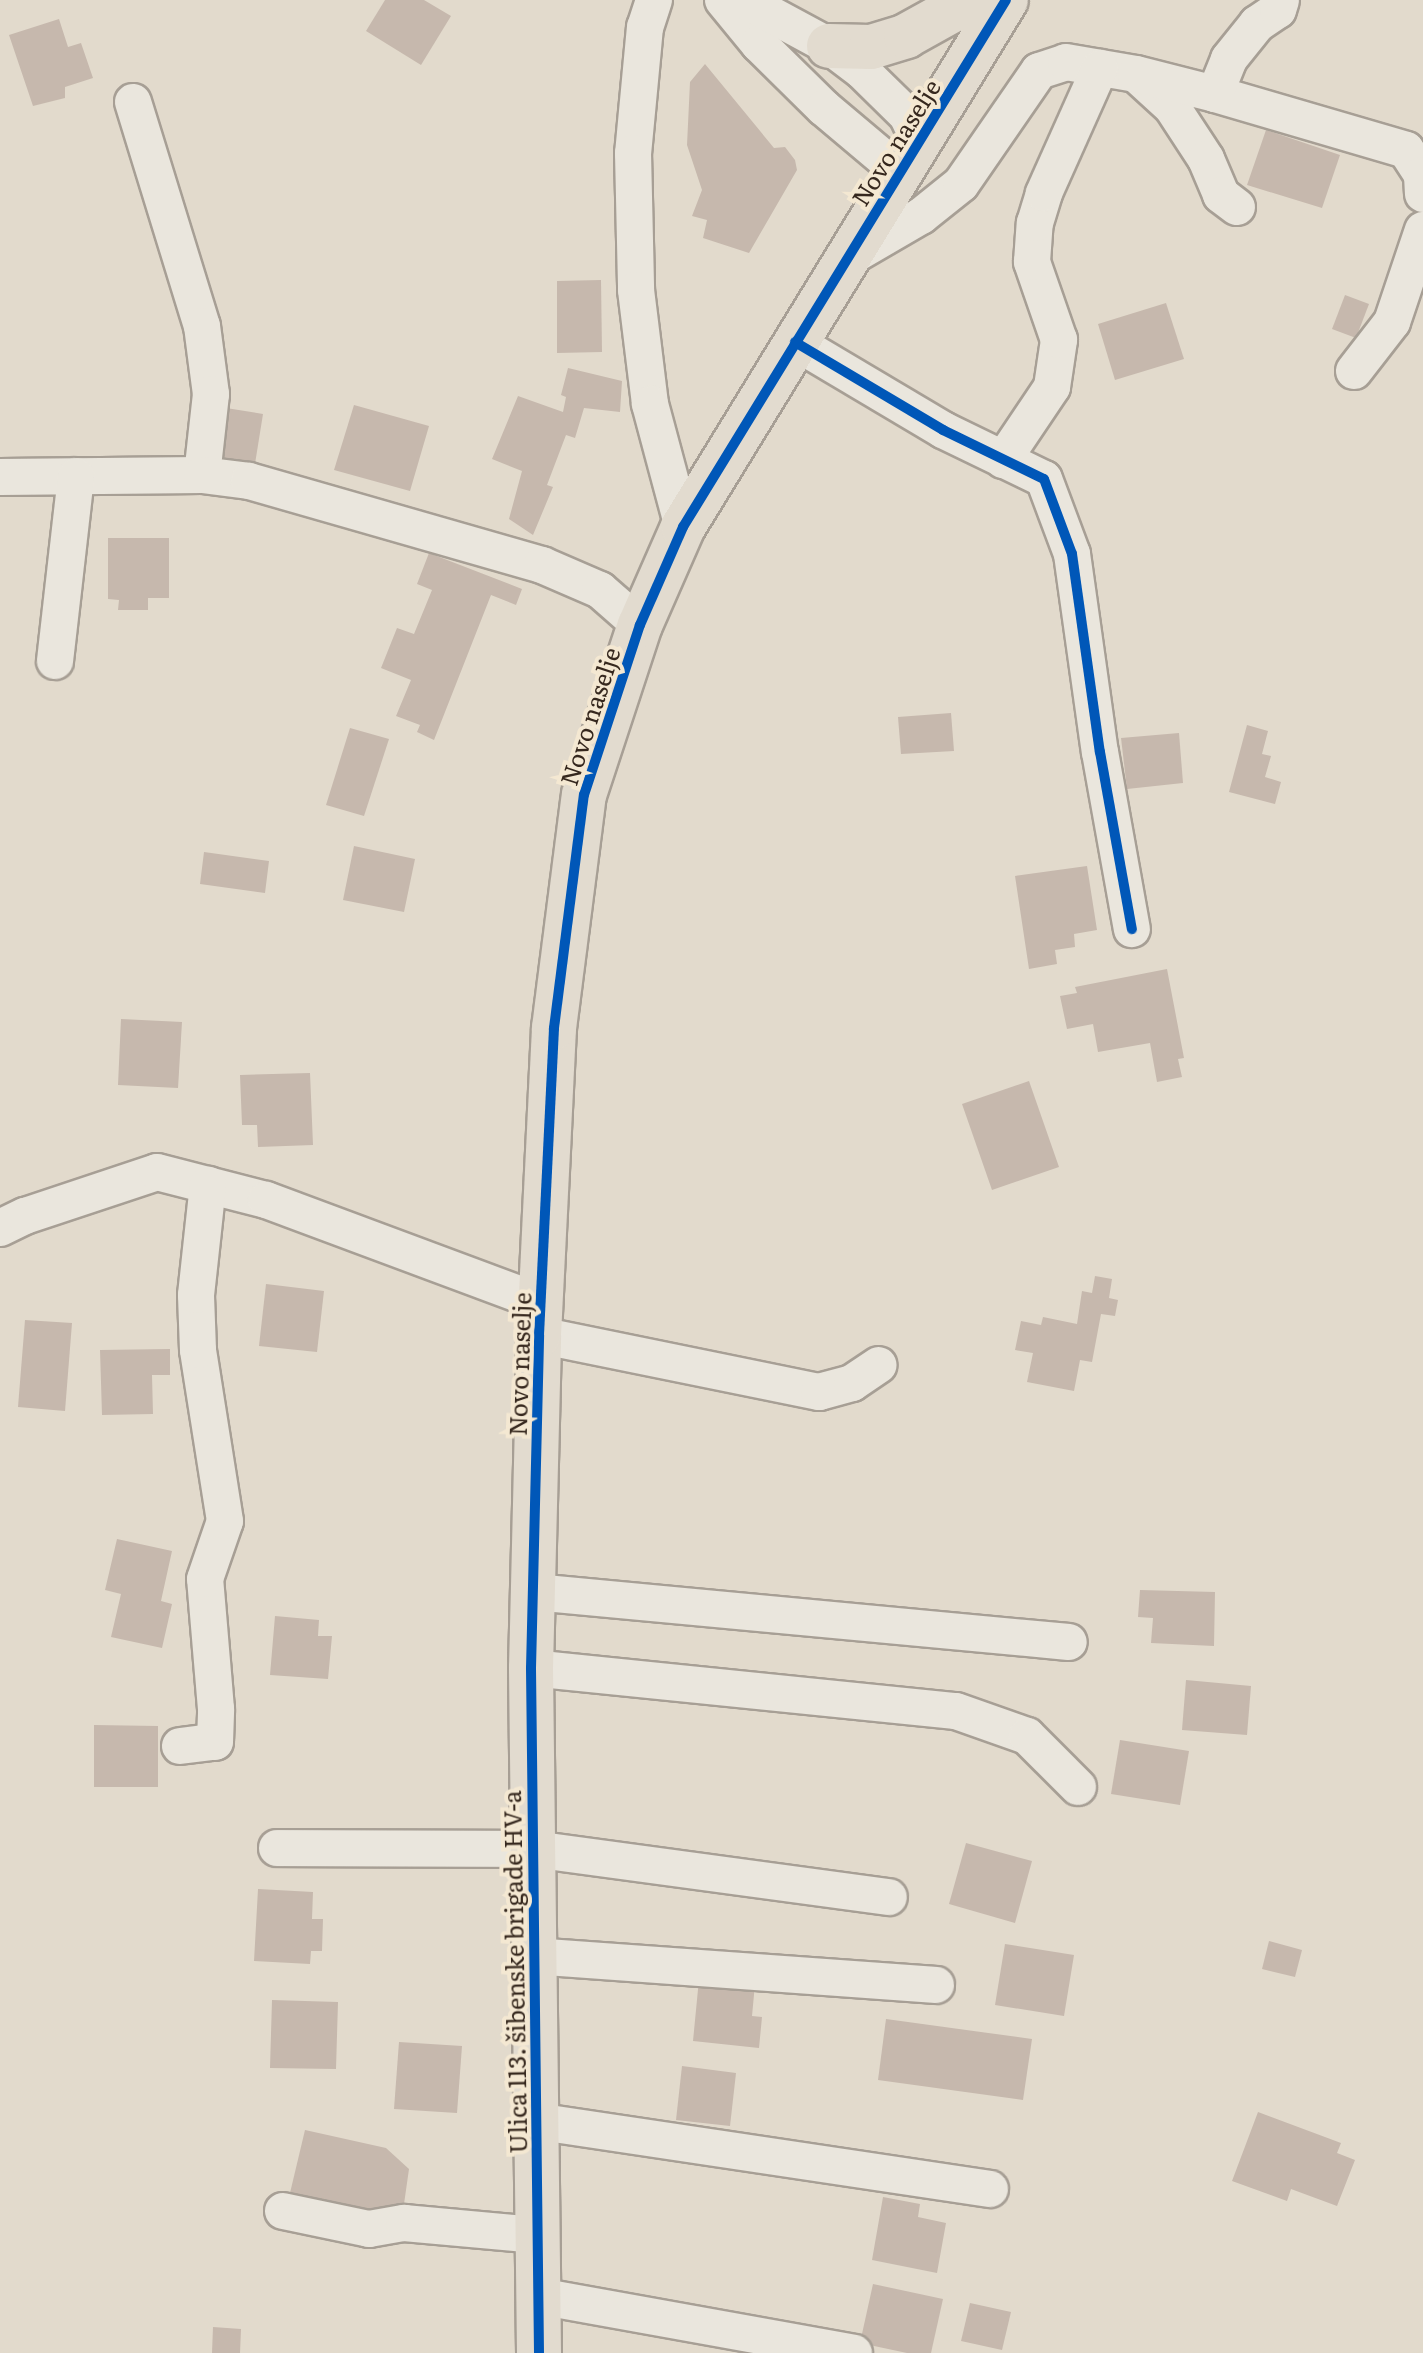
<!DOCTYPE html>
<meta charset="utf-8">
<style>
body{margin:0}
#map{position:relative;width:1423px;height:2353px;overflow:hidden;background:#e2dacc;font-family:Literata,serif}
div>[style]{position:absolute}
.building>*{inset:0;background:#c6b8ad}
.roads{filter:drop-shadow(2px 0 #a79f95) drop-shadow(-2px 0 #a79f95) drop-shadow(0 2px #a79f95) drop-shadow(0 -2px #a79f95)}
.minor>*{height:36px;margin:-18px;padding:0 18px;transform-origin:18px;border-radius:18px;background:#eae6dd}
.major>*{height:44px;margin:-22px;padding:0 22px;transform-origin:22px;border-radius:22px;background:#e2dbcf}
.cycleway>*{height:10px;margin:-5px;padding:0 5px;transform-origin:5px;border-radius:5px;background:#0057b8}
span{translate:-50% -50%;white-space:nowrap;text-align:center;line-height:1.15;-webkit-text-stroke:8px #f4e8d2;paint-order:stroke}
.street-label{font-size:24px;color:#36281e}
</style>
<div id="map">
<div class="building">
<div style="clip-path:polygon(385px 0,424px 0,451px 16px,421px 65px,366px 31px)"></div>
<div style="clip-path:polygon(59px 19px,68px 47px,81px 43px,93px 78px,65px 87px,65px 98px,33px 106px,9px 35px)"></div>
<div style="clip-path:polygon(705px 64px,774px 148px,785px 147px,795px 160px,797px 170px,749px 253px,703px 238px,707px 220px,692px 216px,702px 190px,687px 145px,690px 82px)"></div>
<div style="clip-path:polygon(1266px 130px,1340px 155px,1322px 208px,1247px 185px)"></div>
<div style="clip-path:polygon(601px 280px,602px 352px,557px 353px,557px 281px)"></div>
<div style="clip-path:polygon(1345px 295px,1369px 304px,1356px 338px,1332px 329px)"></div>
<div style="clip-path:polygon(1166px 303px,1184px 359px,1115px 380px,1098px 324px)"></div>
<div style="clip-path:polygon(568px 368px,622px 381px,620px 412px,584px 408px,575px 438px,566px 435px,547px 485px,553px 487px,533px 535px,509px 519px,522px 471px,492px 459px,518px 396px,563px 412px,566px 397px,561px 395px)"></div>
<div style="clip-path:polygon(354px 405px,429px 426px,410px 491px,334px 470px)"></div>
<div style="clip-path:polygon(226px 408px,263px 414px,254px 470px,217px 465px)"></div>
<div style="clip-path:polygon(108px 538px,169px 538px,169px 598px,148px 598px,148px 610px,118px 610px,119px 600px,108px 599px)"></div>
<div style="clip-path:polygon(429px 553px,522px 589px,516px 605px,491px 595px,434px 740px,417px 732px,420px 725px,396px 716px,411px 680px,381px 668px,397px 628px,414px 634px,432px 590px,417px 584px)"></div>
<div style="clip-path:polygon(951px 713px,954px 751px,901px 754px,898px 717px)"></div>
<div style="clip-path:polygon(1247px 725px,1268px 731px,1262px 754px,1271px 756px,1265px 777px,1281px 782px,1275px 804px,1229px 792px)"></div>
<div style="clip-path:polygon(350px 728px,389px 739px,364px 816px,326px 805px)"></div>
<div style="clip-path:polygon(1179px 733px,1183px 783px,1127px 789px,1121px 738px)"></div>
<div style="clip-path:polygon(354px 846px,415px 859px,404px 912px,343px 900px)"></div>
<div style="clip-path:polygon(204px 852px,269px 861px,265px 893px,200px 884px)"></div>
<div style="clip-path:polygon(1087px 866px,1097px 930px,1074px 934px,1075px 947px,1055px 950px,1057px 964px,1029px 969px,1015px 876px)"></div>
<div style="clip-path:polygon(1167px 969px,1184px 1058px,1178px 1059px,1182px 1077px,1157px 1082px,1150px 1043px,1098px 1052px,1093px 1024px,1067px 1029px,1060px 996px,1077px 993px,1075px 987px)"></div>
<div style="clip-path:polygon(121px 1019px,182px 1022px,178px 1088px,118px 1085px)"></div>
<div style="clip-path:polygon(310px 1073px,313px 1145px,258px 1147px,257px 1125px,242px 1125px,240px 1075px)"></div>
<div style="clip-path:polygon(1029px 1081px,1059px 1167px,992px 1190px,962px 1104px)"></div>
<div style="clip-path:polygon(1095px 1276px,1112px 1279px,1109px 1298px,1118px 1300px,1115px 1316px,1101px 1314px,1092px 1362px,1080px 1360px,1074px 1391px,1027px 1382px,1033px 1353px,1015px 1350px,1021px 1321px,1041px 1325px,1043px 1317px,1077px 1324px,1082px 1291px,1092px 1293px)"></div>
<div style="clip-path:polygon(266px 1284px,324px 1291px,317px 1352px,259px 1346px)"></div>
<div style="clip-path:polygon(25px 1320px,72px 1323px,65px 1411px,18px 1407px)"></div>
<div style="clip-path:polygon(170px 1349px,170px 1375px,152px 1375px,153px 1414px,102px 1415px,100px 1350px)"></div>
<div style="clip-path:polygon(117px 1539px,172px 1551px,161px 1601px,172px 1604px,162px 1648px,111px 1637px,121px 1594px,105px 1590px)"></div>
<div style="clip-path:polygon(1140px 1590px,1215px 1592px,1214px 1646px,1151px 1643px,1153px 1618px,1138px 1617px)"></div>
<div style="clip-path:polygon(275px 1616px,319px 1620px,318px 1636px,332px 1636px,328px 1679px,270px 1675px)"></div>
<div style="clip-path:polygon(1186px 1680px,1251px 1686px,1247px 1735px,1182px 1730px)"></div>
<div style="clip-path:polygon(94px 1725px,158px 1726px,158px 1787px,94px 1787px)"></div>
<div style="clip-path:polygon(1120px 1740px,1189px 1751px,1180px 1805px,1111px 1794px)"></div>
<div style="clip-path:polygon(966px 1843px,1032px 1861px,1015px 1923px,949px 1904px)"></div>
<div style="clip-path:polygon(258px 1889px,313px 1892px,312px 1919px,323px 1919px,322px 1951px,311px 1951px,310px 1964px,254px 1961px)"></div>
<div style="clip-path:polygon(1269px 1941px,1302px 1950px,1295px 1977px,1262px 1969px)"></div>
<div style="clip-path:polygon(1005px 1944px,1074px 1955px,1064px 2016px,995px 2005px)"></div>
<div style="clip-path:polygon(699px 1979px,755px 1984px,752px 2016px,762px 2017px,759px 2048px,693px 2041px)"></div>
<div style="clip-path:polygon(272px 2000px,338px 2002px,336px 2069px,270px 2068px)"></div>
<div style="clip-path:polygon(886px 2019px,1032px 2039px,1023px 2100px,878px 2080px)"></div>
<div style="clip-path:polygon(399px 2042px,462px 2046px,457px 2113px,394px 2109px)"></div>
<div style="clip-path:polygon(682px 2066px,736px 2073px,730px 2126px,676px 2120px)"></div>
<div style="clip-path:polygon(1258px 2112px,1341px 2143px,1337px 2153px,1355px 2160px,1337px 2206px,1291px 2189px,1287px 2201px,1232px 2181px)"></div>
<div style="clip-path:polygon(305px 2130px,386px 2148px,409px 2169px,404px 2204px,371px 2211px,290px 2193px)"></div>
<div style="clip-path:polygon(883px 2197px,920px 2204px,918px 2217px,946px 2223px,937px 2273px,872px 2260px)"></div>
<div style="clip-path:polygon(873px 2284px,943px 2299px,931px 2353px,907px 2353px,860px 2343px)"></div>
<div style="clip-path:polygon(970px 2303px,1011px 2312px,1002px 2350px,961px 2341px)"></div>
<div style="clip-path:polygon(213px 2327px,241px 2329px,240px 2353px,212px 2353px)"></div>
</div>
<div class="roads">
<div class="minor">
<div style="left:654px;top:0;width:28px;rotate:108deg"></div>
<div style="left:645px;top:27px;width:127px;rotate:95.4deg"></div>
<div style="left:633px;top:153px;width:137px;rotate:88.7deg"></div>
<div style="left:636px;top:290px;width:115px;rotate:83deg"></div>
<div style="left:650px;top:404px;width:127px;rotate:75deg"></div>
<div style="left:723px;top:0;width:57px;rotate:50.7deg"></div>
<div style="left:759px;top:44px;width:91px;rotate:44.6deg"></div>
<div style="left:824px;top:108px;width:99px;rotate:40.1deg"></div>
<div style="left:744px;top:0;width:97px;rotate:28.4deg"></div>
<div style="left:829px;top:46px;width:41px;rotate:37.1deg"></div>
<div style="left:862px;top:71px;width:63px;rotate:44.4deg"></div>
<div style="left:907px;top:115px;width:29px;rotate:65deg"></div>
<div style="left:1137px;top:75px;width:47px;rotate:42.4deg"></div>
<div style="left:1172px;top:107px;width:62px;rotate:56.8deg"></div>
<div style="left:1206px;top:159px;width:39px;rotate:67deg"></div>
<div style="left:1221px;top:195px;width:20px;rotate:37deg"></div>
<div style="left:1215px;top:94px;width:199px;rotate:16.3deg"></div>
<div style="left:1406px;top:150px;width:30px;rotate:57deg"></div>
<div style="left:1422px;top:175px;width:19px;rotate:87deg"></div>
<div style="left:133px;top:102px;width:234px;rotate:72.9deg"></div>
<div style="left:202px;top:326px;width:69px;rotate:82.5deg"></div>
<div style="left:211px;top:394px;width:81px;rotate:96.3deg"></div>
<div style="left:847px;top:259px;width:86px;rotate:-30.2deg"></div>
<div style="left:921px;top:216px;width:51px;rotate:-38.7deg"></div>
<div style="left:961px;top:184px;width:137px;rotate:-55.4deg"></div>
<div style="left:1039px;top:71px;width:28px;rotate:-18deg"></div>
<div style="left:1066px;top:62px;width:71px;rotate:9.7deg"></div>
<div style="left:1136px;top:74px;width:81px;rotate:14.2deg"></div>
<div style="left:1215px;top:94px;width:38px;rotate:-68deg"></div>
<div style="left:1229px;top:59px;width:45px;rotate:-51.3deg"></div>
<div style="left:1257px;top:24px;width:25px;rotate:-34deg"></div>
<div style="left:1278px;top:10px;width:10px;rotate:-73deg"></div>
<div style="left:795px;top:342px;width:172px;rotate:30.7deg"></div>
<div style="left:943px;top:430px;width:112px;rotate:25.9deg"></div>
<div style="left:1044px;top:479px;width:80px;rotate:69.5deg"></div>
<div style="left:1072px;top:554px;width:200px;rotate:82deg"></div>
<div style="left:1100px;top:752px;width:180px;rotate:79.8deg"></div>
<div style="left:1354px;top:371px;width:62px;rotate:-52.2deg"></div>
<div style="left:1392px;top:322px;width:97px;rotate:-71.4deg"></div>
<div style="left:1003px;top:460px;width:88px;rotate:-56.1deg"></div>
<div style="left:1052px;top:387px;width:48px;rotate:-81.5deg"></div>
<div style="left:1059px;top:340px;width:83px;rotate:-109.1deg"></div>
<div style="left:1032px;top:262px;width:39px;rotate:-86deg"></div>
<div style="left:1035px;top:223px;width:31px;rotate:-73deg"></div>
<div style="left:1044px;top:193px;width:137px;rotate:-65.9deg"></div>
<div style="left:0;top:477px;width:202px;rotate:-0.6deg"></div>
<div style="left:202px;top:475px;width:47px;rotate:7.3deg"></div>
<div style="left:249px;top:481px;width:305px;rotate:16deg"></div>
<div style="left:542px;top:565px;width:63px;rotate:23.3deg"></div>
<div style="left:600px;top:590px;width:53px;rotate:41.2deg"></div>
<div style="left:55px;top:661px;width:186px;rotate:-83.5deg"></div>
<div style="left:0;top:1228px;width:28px;rotate:-26deg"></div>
<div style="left:25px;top:1216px;width:139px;rotate:-18.4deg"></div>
<div style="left:157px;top:1172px;width:113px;rotate:14.4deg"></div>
<div style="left:266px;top:1200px;width:292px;rotate:20.4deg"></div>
<div style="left:539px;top:1335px;width:286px;rotate:11.5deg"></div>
<div style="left:819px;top:1392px;width:34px;rotate:-15deg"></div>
<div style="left:852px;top:1383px;width:32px;rotate:-34deg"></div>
<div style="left:534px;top:1592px;width:537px;rotate:5.34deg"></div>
<div style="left:531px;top:1668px;width:427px;rotate:5.8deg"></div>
<div style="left:956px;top:1711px;width:75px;rotate:19.4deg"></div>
<div style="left:1027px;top:1736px;width:72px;rotate:45deg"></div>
<div style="left:180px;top:1746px;width:35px;rotate:-7deg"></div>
<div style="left:215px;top:1742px;width:33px;rotate:-88deg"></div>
<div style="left:216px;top:1709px;width:130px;rotate:-94.8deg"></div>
<div style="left:205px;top:1579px;width:61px;rotate:-71deg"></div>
<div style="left:225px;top:1521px;width:173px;rotate:-99deg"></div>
<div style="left:198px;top:1350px;width:55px;rotate:-92.1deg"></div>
<div style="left:196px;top:1295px;width:111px;rotate:-83.8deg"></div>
<div style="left:277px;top:1848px;width:256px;rotate:0.2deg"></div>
<div style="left:533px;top:1849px;width:359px;rotate:7.7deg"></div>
<div style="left:533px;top:1956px;width:404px;rotate:4.1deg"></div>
<div style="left:535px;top:2121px;width:460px;rotate:8.5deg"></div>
<div style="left:283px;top:2211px;width:88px;rotate:11.8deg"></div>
<div style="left:369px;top:2229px;width:36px;rotate:-10deg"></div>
<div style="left:404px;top:2223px;width:134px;rotate:5.2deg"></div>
<div style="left:538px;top:2296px;width:321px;rotate:10.2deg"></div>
</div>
<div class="major">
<div style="left:829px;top:46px;width:42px;rotate:1.4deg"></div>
<div style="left:871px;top:47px;width:37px;rotate:-17deg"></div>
<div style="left:906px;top:36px;width:74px;rotate:-29deg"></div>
<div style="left:539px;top:2353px;width:685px;rotate:-90.67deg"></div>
<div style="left:531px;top:1668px;width:333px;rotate:-88.6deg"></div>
<div style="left:539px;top:1335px;width:307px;rotate:-87.2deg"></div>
<div style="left:554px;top:1028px;width:235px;rotate:-82.7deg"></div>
<div style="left:584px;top:795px;width:179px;rotate:-71.8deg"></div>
<div style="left:640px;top:625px;width:107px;rotate:-66.3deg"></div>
<div style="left:683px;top:527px;width:618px;rotate:-58.5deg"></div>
</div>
</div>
<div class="cycleway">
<div style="left:795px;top:342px;width:172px;rotate:30.7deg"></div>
<div style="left:943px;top:430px;width:112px;rotate:25.9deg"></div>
<div style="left:1044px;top:479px;width:80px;rotate:69.5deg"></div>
<div style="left:1072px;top:554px;width:200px;rotate:82deg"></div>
<div style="left:1100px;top:752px;width:180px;rotate:79.8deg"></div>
<div style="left:539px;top:2353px;width:685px;rotate:-90.67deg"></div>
<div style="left:531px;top:1668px;width:333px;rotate:-88.6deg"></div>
<div style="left:539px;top:1335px;width:307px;rotate:-87.2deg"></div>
<div style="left:554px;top:1028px;width:235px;rotate:-82.7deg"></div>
<div style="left:584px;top:795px;width:179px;rotate:-71.8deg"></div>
<div style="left:640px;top:625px;width:107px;rotate:-66.3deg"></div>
<div style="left:683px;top:527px;width:618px;rotate:-58.5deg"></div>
</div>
<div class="street-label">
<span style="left:895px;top:142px;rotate:-58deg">Novo naselje</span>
<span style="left:589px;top:716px;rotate:-72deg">Novo naselje</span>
<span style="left:519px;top:1364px;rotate:-88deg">Novo naselje</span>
<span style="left:514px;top:1972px;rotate:-91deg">Ulica 113. šibenske brigade HV-a</span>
</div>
</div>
